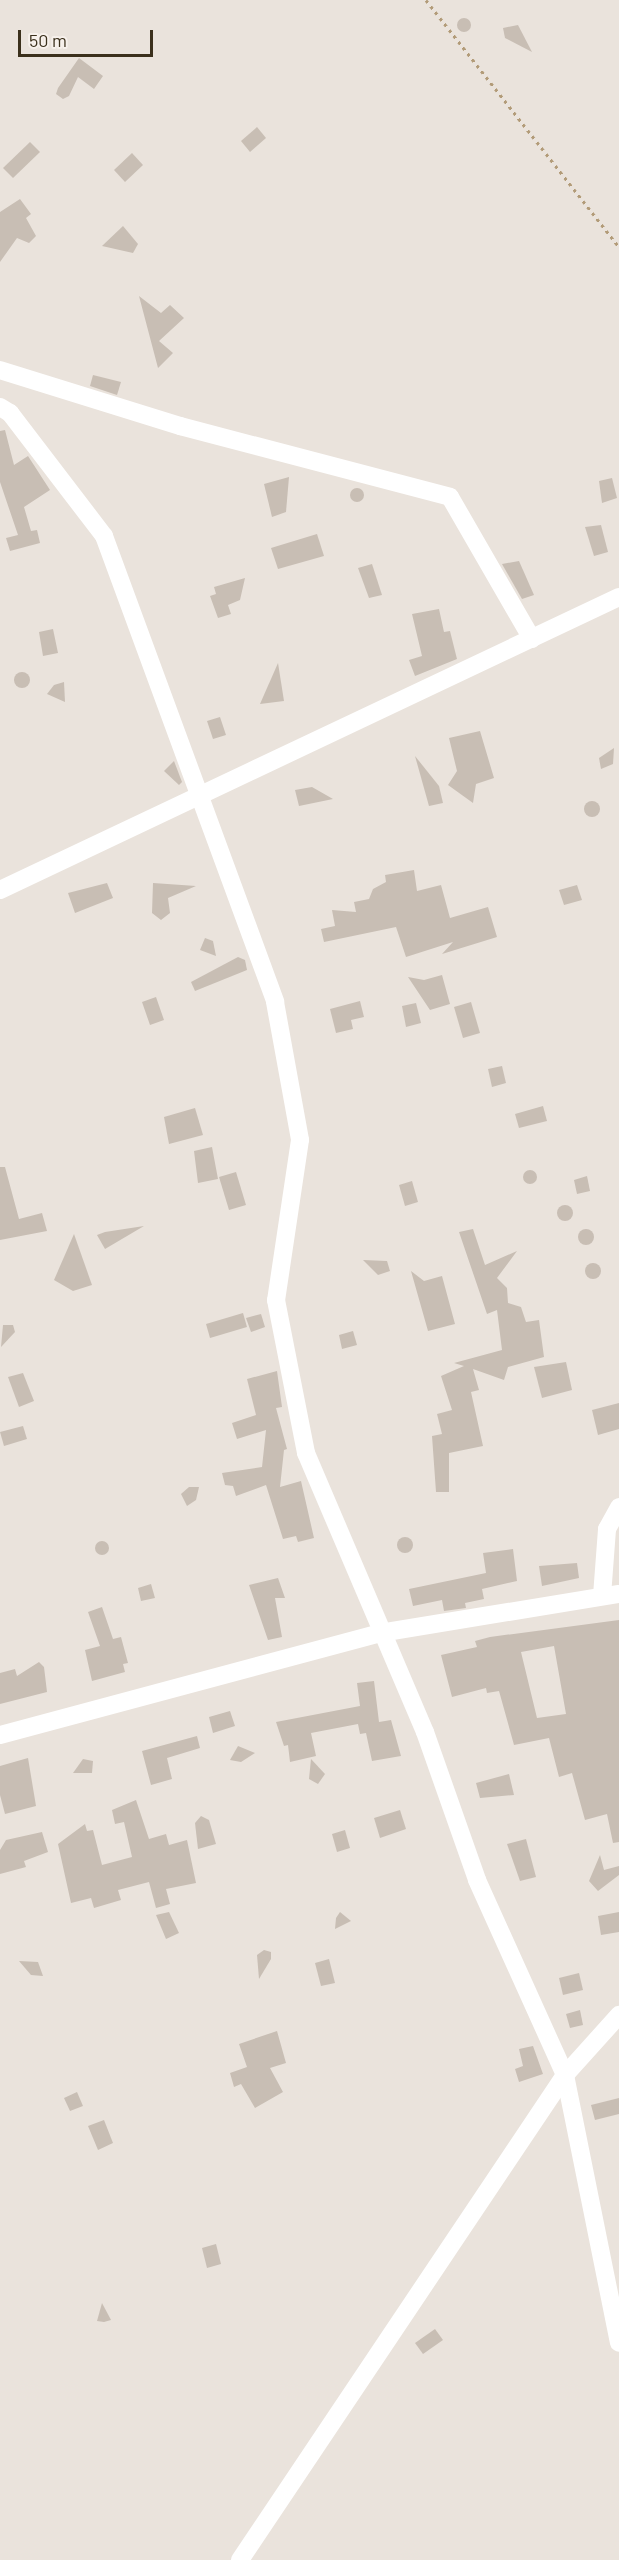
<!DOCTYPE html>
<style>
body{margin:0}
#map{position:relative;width:619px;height:2560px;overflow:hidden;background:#eae3dc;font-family:Barlow,sans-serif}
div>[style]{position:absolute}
.building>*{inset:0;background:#c8beb4}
.round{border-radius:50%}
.path>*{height:3px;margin-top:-1.5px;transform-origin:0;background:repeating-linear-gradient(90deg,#b29b78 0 3px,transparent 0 7.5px)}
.minor>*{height:18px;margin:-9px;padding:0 9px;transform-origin:9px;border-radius:9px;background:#fff}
.tertiary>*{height:18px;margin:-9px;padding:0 9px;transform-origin:9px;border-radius:9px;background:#fff}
span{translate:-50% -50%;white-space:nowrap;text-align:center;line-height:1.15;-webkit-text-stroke:6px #f7f1ec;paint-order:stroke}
.scale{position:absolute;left:18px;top:30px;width:135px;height:27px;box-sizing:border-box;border:3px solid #3b301c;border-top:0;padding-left:8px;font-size:18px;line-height:21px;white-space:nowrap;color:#3b301c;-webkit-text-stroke:4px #f7f1ec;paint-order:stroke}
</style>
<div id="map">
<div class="building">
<div class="round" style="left:457px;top:18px;width:14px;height:14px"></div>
<div style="clip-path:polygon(518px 25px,532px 52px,505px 38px,503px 28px)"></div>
<div style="clip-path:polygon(79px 58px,103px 76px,94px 89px,78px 77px,69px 96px,63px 99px,56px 94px,58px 88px)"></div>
<div style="clip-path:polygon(257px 127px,266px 138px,250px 152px,241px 141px)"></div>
<div style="clip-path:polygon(30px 142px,40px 152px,13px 178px,3px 168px)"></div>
<div style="clip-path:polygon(132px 153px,143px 165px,125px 182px,114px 170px)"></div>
<div style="clip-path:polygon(20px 199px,31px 214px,26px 218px,36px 236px,29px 243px,17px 238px,0 262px,0 212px)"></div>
<div style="clip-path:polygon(123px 226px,138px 244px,133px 253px,102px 246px)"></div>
<div style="clip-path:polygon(139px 296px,161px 313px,170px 305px,184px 318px,159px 341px,173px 353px,158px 368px)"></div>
<div style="clip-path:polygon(93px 375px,121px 382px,117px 395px,90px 386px)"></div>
<div style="clip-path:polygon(5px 430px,14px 465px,28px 456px,50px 490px,24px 507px,31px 531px,37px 530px,40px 543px,10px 551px,6px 538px,18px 535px,0 482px,0 431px)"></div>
<div style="clip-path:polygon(289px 477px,286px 512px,272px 517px,264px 484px)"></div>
<div style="clip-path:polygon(612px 478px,617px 498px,602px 503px,599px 481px)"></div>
<div class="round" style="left:350px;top:488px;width:14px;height:14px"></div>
<div style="clip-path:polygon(601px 525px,608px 552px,594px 556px,585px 527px)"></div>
<div style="clip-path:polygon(317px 534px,324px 556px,278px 569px,271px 548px)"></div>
<div style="clip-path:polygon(519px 561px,534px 595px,522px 599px,502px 564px)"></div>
<div style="clip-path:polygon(372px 564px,382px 595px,369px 598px,358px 568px)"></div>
<div style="clip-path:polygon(245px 578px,240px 600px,228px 605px,231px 614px,218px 618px,210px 596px,216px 594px,214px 587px)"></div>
<div style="clip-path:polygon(439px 609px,444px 632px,450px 631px,457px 659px,415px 676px,409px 660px,422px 656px,412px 614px)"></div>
<div style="clip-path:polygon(53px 629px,58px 653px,43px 656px,39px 632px)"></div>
<div style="clip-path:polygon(278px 663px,284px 701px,260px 704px)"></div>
<div class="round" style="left:14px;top:672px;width:16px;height:16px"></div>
<div style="clip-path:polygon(64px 682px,65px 702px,47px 694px,54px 685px)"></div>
<div style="clip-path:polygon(220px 717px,226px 735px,213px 739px,207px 721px)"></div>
<div style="clip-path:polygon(480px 731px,494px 778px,476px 784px,473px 803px,448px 785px,457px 771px,449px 738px)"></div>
<div style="clip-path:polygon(614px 748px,613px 764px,601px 769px,599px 758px)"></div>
<div style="clip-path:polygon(415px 756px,439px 786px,443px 803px,429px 806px)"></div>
<div style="clip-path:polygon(174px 761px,182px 782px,179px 785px,164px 771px)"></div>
<div style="clip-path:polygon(312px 787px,333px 799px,299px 806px,295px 790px)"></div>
<div class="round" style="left:584px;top:801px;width:16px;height:16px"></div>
<div style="clip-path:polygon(414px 870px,417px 891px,441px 885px,450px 918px,488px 907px,497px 937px,442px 954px,453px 942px,406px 957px,396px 927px,324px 942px,321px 929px,335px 926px,332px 910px,356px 912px,354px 902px,369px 899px,373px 889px,386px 882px,385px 875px)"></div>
<div style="clip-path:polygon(107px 883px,113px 898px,75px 913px,68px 893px)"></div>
<div style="clip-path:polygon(153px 883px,196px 886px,168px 898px,170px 913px,161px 920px,152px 913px)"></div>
<div style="clip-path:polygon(577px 885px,582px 900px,564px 905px,559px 890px)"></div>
<div style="clip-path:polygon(205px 938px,213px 941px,216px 956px,200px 950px)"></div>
<div style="clip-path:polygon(238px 957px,245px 960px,247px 970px,195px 991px,191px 982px)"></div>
<div style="clip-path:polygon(442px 975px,450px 1004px,430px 1010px,408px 977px,424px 980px)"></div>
<div style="clip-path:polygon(156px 997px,164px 1020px,150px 1025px,142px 1002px)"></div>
<div style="clip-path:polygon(360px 1001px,364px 1017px,351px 1020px,353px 1029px,336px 1033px,330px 1009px)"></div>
<div style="clip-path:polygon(471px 1002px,480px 1033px,463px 1038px,454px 1007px)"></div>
<div style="clip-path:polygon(416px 1003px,421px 1023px,406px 1027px,402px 1006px)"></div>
<div style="clip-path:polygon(502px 1066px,506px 1083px,492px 1087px,488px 1069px)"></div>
<div style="clip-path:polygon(543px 1106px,547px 1121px,519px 1128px,515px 1114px)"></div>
<div style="clip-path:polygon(195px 1108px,203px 1135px,169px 1144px,164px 1117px)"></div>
<div style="clip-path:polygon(212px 1147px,218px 1179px,198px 1183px,194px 1151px)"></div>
<div style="clip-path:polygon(0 1167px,5px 1167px,19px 1219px,42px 1213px,47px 1231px,0 1240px)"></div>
<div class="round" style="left:523px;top:1170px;width:14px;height:14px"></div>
<div style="clip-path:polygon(236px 1172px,246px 1205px,229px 1210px,219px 1177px)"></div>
<div style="clip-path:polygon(587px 1176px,590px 1191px,577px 1194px,574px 1180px)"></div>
<div style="clip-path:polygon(412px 1181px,418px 1202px,405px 1206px,399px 1185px)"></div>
<div class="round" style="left:557px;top:1205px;width:16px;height:16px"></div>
<div style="clip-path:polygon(144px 1226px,105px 1249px,97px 1235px,105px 1232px)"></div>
<div class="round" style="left:578px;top:1229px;width:16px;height:16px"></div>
<div style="clip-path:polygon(473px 1229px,485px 1265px,517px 1251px,497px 1278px,507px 1288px,508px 1303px,521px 1307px,526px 1322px,539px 1320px,544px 1357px,508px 1367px,504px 1380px,473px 1369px,479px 1390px,471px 1392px,483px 1446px,449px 1453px,449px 1492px,436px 1492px,432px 1436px,442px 1434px,437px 1414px,452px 1410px,441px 1376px,464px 1366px,454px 1363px,502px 1350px,497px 1310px,487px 1314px,459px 1232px)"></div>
<div style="clip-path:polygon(74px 1234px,92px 1285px,73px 1291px,54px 1280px)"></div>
<div style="clip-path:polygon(363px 1260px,387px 1261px,390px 1271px,378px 1275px)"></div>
<div class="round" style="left:585px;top:1263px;width:16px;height:16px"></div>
<div style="clip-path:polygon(411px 1271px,424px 1281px,442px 1276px,455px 1324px,428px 1331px)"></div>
<div style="clip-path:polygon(243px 1313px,247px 1327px,210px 1338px,206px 1324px)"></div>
<div style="clip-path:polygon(261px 1314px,265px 1327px,251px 1332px,246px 1318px)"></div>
<div style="clip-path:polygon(3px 1325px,13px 1325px,15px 1332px,1px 1347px)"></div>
<div style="clip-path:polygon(353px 1331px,357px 1345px,342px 1349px,339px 1335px)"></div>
<div style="clip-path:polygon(566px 1362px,572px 1390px,542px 1398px,534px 1367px)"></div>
<div style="clip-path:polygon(277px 1371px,282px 1407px,276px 1408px,287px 1449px,284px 1450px,280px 1487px,301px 1481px,314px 1538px,298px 1542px,296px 1536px,283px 1539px,266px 1485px,236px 1496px,233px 1486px,225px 1485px,222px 1473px,262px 1467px,266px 1430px,237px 1439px,232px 1423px,256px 1415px,247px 1379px)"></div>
<div style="clip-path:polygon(23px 1373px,34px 1401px,19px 1407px,8px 1377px)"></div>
<div style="clip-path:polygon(619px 1403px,619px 1429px,598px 1435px,592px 1410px)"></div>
<div style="clip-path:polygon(23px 1426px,27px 1439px,4px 1446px,0 1432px)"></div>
<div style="clip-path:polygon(189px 1487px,199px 1487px,196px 1500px,187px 1506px,181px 1494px)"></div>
<div class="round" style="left:397px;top:1537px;width:16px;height:16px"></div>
<div class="round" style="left:95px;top:1541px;width:14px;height:14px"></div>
<div style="clip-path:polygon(513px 1549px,517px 1581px,482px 1589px,484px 1599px,465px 1603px,466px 1608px,444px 1611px,442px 1600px,413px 1606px,409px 1589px,486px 1573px,483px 1553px)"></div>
<div style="clip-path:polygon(577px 1563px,579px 1578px,542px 1586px,539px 1566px)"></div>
<div style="clip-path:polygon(278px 1578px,285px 1598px,275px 1598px,282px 1637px,268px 1640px,249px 1585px)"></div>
<div style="clip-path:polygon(151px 1584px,155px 1598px,141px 1601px,138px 1588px)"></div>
<div style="clip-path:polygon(102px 1607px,113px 1639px,121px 1637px,128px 1663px,123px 1664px,125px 1672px,92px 1681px,85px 1650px,100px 1646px,88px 1612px)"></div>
<div style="clip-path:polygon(evenodd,619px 1620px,619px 1842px,613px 1843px,607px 1814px,585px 1820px,572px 1773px,559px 1777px,549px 1738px,514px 1745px,499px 1691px,487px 1693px,486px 1688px,452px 1697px,441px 1655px,477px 1647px,475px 1641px,490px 1637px,619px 1620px,554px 1646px,566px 1714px,537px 1718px,521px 1652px,554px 1646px)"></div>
<div style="clip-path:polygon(39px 1662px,44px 1667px,47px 1692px,0 1704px,0 1673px,15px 1669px,17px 1676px)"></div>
<div style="clip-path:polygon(374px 1681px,379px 1722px,391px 1720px,401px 1756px,372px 1761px,366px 1733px,360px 1734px,358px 1724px,311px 1733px,316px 1756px,290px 1762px,288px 1745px,284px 1746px,276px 1722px,360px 1706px,357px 1683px)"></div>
<div style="clip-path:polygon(230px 1711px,235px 1726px,213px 1733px,209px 1717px)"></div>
<div style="clip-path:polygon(197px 1736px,200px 1748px,167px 1758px,172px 1779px,151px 1785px,142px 1751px)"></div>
<div style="clip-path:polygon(238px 1746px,255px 1753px,241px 1762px,230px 1760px)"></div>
<div style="clip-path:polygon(28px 1758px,36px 1806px,5px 1814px,0 1795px,0 1766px)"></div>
<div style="clip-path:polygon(83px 1759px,93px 1761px,92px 1773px,73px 1773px)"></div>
<div style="clip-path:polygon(311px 1759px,325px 1774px,318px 1784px,309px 1779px)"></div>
<div style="clip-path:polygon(509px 1774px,514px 1795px,480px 1798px,476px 1783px)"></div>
<div style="clip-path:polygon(136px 1800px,149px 1839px,166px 1834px,169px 1845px,187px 1840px,196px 1883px,166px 1889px,170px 1904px,156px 1908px,149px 1882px,118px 1890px,121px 1900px,94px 1908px,91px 1898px,71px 1903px,58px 1844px,85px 1824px,87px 1831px,93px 1830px,102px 1865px,132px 1857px,124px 1822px,115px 1824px,112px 1810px)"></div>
<div style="clip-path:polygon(400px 1810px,406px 1829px,380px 1838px,374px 1818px)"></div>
<div style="clip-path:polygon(201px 1816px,209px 1820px,216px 1844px,198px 1849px,195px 1823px)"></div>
<div style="clip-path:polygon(345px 1830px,350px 1848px,337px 1852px,332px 1834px)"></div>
<div style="clip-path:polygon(42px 1832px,48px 1852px,24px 1861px,26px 1867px,0 1874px,0 1850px,6px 1840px)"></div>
<div style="clip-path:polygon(526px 1839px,536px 1877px,520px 1881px,507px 1844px)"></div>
<div style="clip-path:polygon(600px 1855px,604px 1870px,619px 1866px,619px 1875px,598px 1891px,589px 1881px)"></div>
<div style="clip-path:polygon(169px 1912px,179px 1933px,166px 1939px,156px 1915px)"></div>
<div style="clip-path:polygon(340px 1912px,351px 1921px,335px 1929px,336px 1918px)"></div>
<div style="clip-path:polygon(619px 1912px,619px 1932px,601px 1935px,598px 1916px)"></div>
<div style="clip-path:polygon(264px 1950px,271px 1952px,271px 1959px,259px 1979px,257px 1955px)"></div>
<div style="clip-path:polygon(329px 1959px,335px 1983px,321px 1986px,315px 1963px)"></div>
<div style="clip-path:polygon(19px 1961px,38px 1962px,43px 1976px,31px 1975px)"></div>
<div style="clip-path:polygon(579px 1973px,583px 1990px,563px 1995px,559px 1978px)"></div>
<div style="clip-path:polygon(580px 2010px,583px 2025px,570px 2028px,566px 2014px)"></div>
<div style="clip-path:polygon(277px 2031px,286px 2063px,270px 2068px,283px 2092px,255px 2108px,241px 2084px,234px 2087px,230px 2073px,247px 2067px,239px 2044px)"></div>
<div style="clip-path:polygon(533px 2046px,543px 2074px,519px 2082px,515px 2069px,523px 2066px,519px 2049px)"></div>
<div style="clip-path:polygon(77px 2092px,83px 2106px,70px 2111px,64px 2098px)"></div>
<div style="clip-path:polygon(619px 2098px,619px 2114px,595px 2120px,591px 2105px)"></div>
<div style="clip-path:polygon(104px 2120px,113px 2143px,98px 2150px,88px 2126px)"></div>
<div style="clip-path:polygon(216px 2244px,221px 2264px,207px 2268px,202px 2248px)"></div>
<div style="clip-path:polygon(102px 2303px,111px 2320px,104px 2322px,97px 2321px)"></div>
<div style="clip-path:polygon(435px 2329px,443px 2340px,423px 2354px,415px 2343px)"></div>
</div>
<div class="path">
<div style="left:426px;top:0;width:313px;rotate:52deg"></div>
</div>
<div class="minor">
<div style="left:0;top:370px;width:189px;rotate:17.3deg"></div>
<div style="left:180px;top:426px;width:279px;rotate:14.7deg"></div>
<div style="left:450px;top:497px;width:164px;rotate:60deg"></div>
<div style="left:0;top:407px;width:12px;rotate:31deg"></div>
<div style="left:10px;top:413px;width:155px;rotate:52.6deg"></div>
<div style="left:104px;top:536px;width:496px;rotate:69.8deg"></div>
<div style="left:275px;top:1002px;width:140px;rotate:79.7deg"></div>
<div style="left:300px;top:1140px;width:162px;rotate:98.5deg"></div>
<div style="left:276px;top:1300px;width:156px;rotate:78.9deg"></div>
<div style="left:306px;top:1453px;width:303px;rotate:66.9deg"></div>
<div style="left:425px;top:1732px;width:157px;rotate:70.6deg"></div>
<div style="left:477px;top:1880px;width:214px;rotate:65.7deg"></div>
<div style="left:565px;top:2075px;width:273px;rotate:78.6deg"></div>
<div style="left:0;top:890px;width:685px;rotate:-25.33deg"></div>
<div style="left:602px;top:1596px;width:67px;rotate:-85.7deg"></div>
<div style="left:607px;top:1529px;width:25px;rotate:-61deg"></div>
<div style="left:0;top:1735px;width:393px;rotate:-15deg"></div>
<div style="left:380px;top:1633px;width:242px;rotate:-9.3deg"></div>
</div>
<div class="tertiary">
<div style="left:240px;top:2560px;width:584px;rotate:-56.17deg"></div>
<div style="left:565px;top:2075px;width:81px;rotate:-48deg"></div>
</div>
<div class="scale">50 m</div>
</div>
